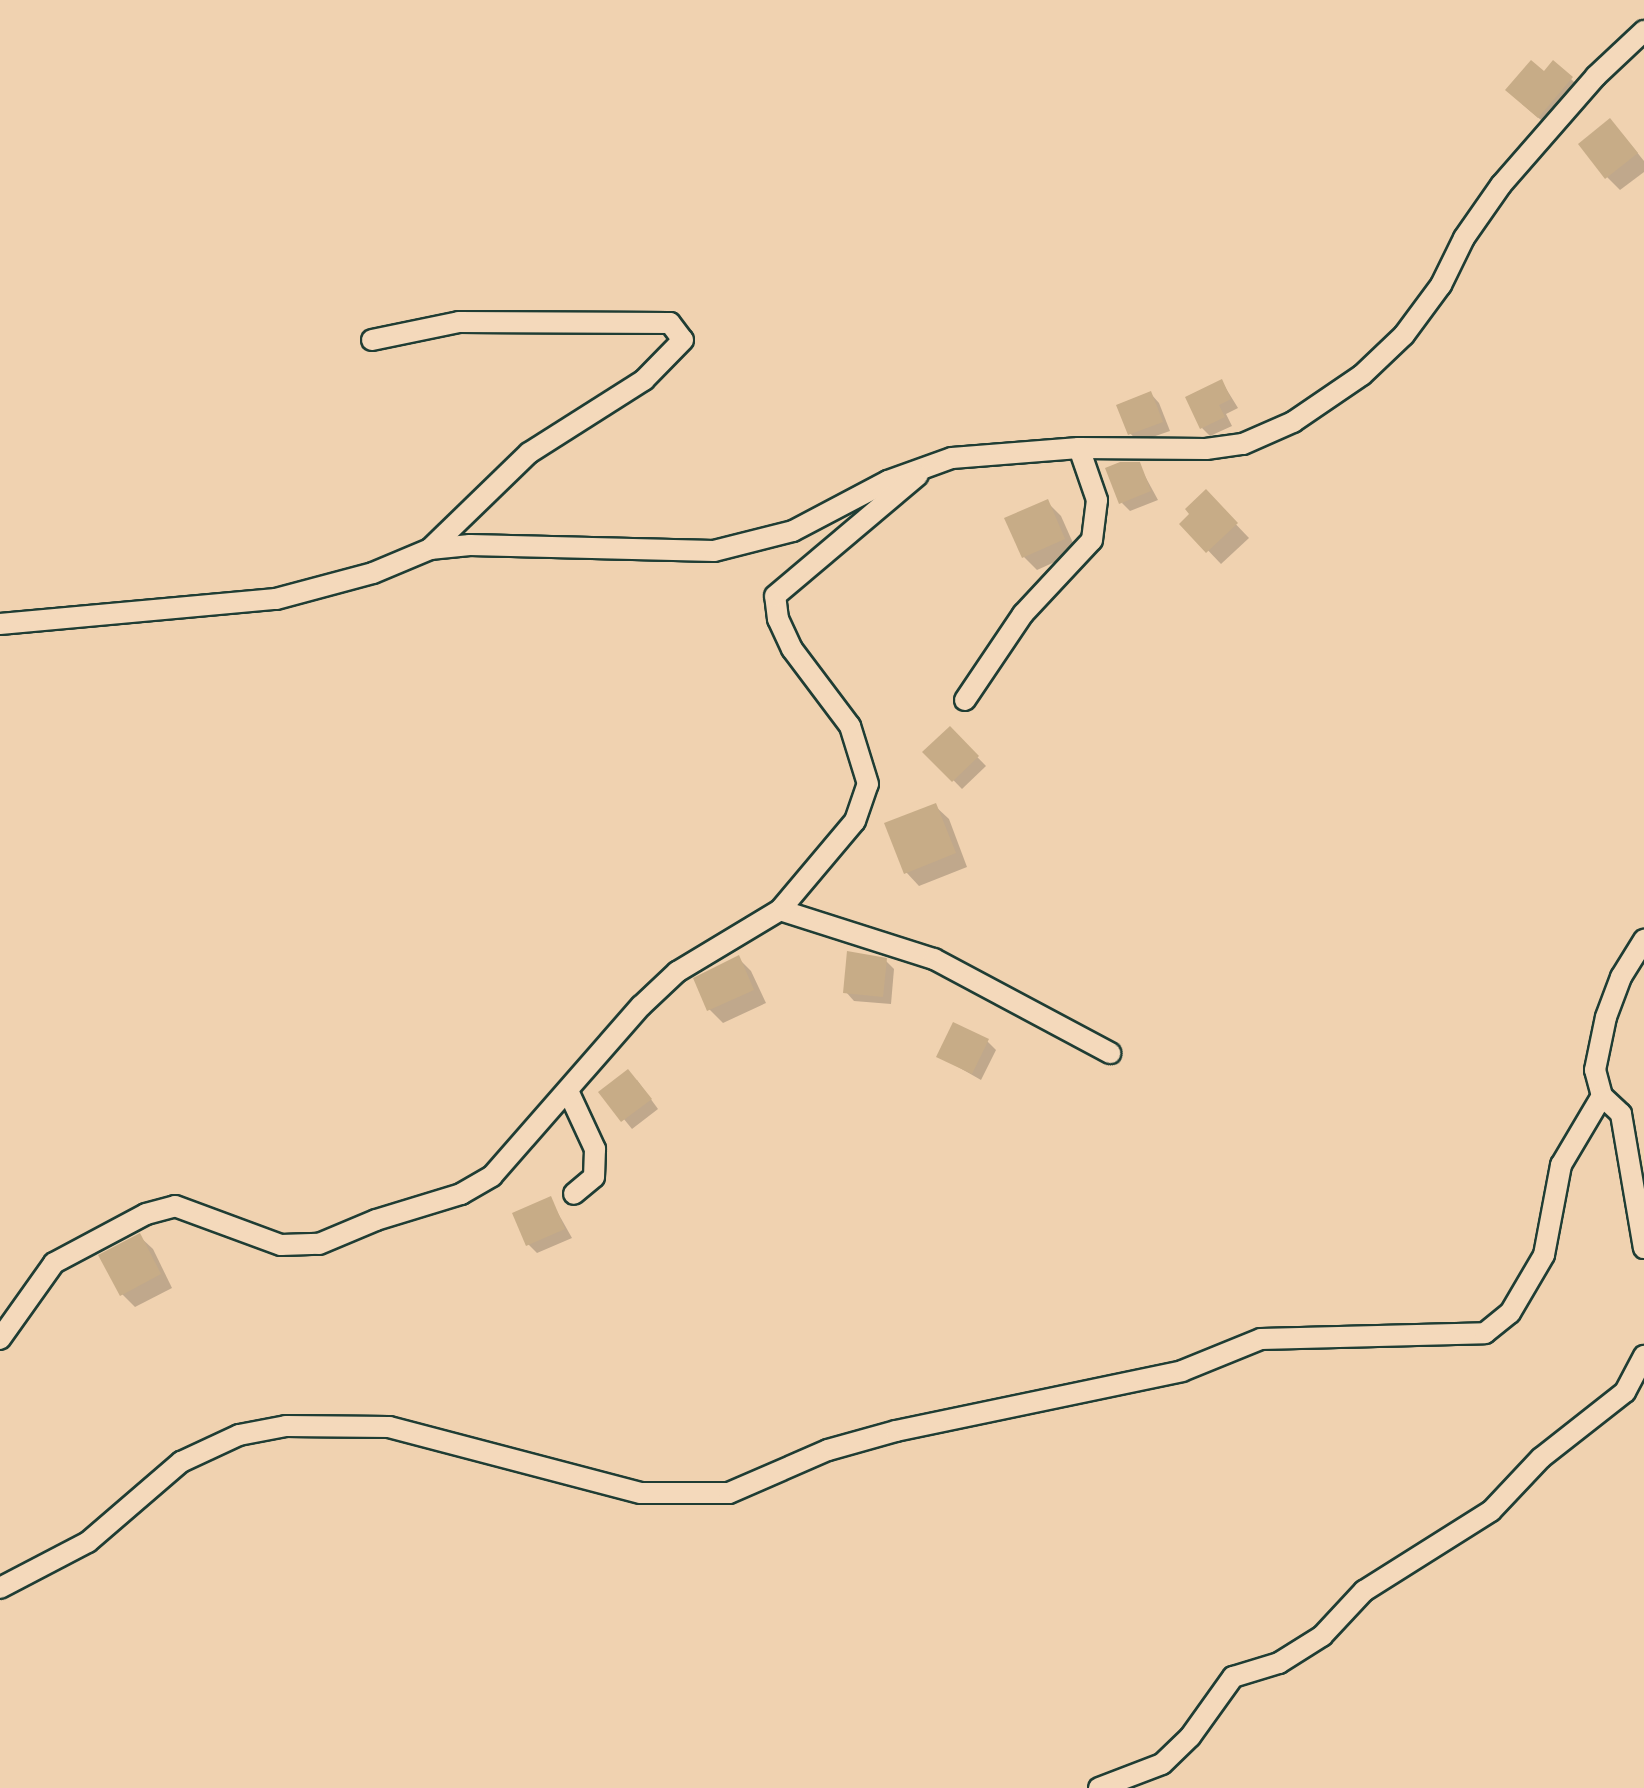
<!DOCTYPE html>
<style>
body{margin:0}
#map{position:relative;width:1644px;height:1788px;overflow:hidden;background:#f0d2b0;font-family:Delius,sans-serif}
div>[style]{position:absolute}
.shadow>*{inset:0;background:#0003}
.building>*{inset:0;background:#c7ac87}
.roads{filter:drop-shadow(2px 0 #1f3d34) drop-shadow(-2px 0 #1f3d34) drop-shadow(0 2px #1f3d34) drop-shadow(0 -2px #1f3d34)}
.minor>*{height:20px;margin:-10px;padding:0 10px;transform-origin:10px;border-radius:10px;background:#f4d9bb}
span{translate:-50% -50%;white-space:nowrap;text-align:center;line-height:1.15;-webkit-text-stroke:10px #f4d9bb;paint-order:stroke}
</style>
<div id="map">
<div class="shadow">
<div style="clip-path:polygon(1544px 75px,1571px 79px,1584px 92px,1553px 130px,1522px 104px)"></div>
<div style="clip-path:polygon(1623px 135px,1644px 161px,1644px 172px,1620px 190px,1607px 177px)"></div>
<div style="clip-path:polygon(1222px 382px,1238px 408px,1226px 414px,1232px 426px,1210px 436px,1202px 428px)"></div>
<div style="clip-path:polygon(1151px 394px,1159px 403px,1170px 431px,1138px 442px,1130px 433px)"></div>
<div style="clip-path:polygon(1139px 465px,1158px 500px,1130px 511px,1122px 503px)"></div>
<div style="clip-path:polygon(1206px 493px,1249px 538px,1221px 564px,1183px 524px)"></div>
<div style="clip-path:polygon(1047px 502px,1061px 516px,1077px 552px,1037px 570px,1024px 557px)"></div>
<div style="clip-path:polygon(950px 729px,986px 766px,962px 789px,926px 752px)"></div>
<div style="clip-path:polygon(935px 806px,949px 819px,967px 867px,919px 886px,906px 872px)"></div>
<div style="clip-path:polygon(738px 958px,751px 971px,766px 1003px,723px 1023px,709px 1009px)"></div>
<div style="clip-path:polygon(886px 961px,894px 969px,891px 1004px,854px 1001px,846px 992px)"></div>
<div style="clip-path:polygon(987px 1041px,996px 1050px,981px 1080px,939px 1056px)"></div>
<div style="clip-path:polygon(637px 1080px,658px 1109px,632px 1129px,602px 1092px)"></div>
<div style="clip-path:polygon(550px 1199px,572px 1238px,537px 1253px,528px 1244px)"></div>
<div style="clip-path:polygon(139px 1236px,153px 1249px,172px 1288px,135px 1307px,122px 1294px)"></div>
</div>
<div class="building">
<div style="clip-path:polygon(1531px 60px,1544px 71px,1553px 60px,1573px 77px,1538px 118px,1505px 90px)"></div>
<div style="clip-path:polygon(1610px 118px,1638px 153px,1605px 179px,1578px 144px)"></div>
<div style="clip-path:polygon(1222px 379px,1231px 399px,1219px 405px,1225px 417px,1200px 429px,1185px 397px)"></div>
<div style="clip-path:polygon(1151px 391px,1163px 422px,1128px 435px,1116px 405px)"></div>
<div style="clip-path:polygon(1120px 462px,1140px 462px,1151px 491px,1119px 504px,1105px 468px)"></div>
<div style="clip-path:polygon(1206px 489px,1238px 523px,1206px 553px,1179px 524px,1189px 514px,1185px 509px)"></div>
<div style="clip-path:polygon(1048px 499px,1065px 539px,1022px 558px,1004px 518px)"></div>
<div style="clip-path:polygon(950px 726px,979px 756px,952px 782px,922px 752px)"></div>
<div style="clip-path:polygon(936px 803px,956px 853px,904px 874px,884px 823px)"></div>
<div style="clip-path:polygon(847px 951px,887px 958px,883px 997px,843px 993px)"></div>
<div style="clip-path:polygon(739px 955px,754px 990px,707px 1011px,693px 978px)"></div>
<div style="clip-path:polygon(953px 1022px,989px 1039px,972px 1074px,936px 1057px)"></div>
<div style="clip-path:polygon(628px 1069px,652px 1099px,621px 1122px,598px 1092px)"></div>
<div style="clip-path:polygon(551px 1196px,565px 1229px,526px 1246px,512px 1213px)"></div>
<div style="clip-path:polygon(140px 1233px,161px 1274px,120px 1296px,98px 1255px)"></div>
</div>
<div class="roads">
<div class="minor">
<div style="left:372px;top:340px;width:89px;rotate:-11.7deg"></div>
<div style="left:459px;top:322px;width:211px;rotate:0.3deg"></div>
<div style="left:670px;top:323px;width:21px;rotate:53deg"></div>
<div style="left:683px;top:340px;width:56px;rotate:134.3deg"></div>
<div style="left:644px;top:380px;width:136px;rotate:147.6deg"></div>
<div style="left:529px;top:453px;width:138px;rotate:135.9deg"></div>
<div style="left:0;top:624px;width:277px;rotate:-5.2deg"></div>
<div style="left:276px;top:599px;width:100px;rotate:-15deg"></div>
<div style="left:373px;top:573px;width:62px;rotate:-22.8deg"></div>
<div style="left:430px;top:549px;width:40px;rotate:-5.7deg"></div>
<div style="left:470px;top:545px;width:244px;rotate:1.4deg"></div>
<div style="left:714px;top:551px;width:81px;rotate:-14.2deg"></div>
<div style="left:793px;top:531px;width:107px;rotate:-27.8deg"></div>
<div style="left:888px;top:481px;width:68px;rotate:-19.8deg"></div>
<div style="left:952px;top:458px;width:127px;rotate:-4.5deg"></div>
<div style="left:1079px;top:448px;width:127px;rotate:0.5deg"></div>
<div style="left:1206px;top:449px;width:37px;rotate:-8deg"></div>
<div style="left:1243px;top:444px;width:55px;rotate:-23.7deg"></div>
<div style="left:1293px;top:422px;width:83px;rotate:-34.3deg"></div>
<div style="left:1362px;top:375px;width:58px;rotate:-43.6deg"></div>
<div style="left:1404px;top:335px;width:62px;rotate:-53.5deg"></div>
<div style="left:1441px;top:285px;width:52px;rotate:-63.9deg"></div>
<div style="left:1464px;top:238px;width:65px;rotate:-55.1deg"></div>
<div style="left:1501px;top:185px;width:145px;rotate:-48.9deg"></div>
<div style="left:1596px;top:76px;width:66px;rotate:-43.2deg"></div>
<div style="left:965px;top:700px;width:104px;rotate:-56deg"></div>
<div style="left:1023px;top:614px;width:101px;rotate:-47deg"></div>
<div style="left:1092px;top:540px;width:40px;rotate:-82.9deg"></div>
<div style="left:1097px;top:500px;width:55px;rotate:-109.1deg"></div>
<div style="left:780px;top:910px;width:162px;rotate:17.7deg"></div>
<div style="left:934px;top:959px;width:200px;rotate:28.1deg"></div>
<div style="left:569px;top:1093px;width:62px;rotate:65.1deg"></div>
<div style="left:595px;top:1149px;width:28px;rotate:92deg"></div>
<div style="left:594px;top:1177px;width:26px;rotate:140deg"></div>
<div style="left:1602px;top:1096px;width:27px;rotate:-105deg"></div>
<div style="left:1595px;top:1070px;width:54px;rotate:-78.3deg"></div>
<div style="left:1606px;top:1017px;width:43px;rotate:-69.4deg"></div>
<div style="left:1621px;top:977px;width:44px;rotate:-58.1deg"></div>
<div style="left:0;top:1339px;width:93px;rotate:-54.6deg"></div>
<div style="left:54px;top:1263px;width:104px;rotate:-28deg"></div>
<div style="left:146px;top:1214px;width:30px;rotate:-15deg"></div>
<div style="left:175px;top:1206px;width:113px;rotate:20.2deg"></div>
<div style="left:281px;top:1245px;width:38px;rotate:-2deg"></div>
<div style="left:319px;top:1244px;width:62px;rotate:-22.8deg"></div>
<div style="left:376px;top:1220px;width:89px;rotate:-17deg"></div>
<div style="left:461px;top:1194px;width:36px;rotate:-30deg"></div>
<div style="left:492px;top:1176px;width:226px;rotate:-48.8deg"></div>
<div style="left:641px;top:1006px;width:50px;rotate:-43.4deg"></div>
<div style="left:677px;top:972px;width:120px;rotate:-31deg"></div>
<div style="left:780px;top:910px;width:116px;rotate:-49.9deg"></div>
<div style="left:855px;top:821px;width:39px;rotate:-71deg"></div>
<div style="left:868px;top:784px;width:61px;rotate:-107.2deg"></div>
<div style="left:850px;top:726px;width:96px;rotate:-127deg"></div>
<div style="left:792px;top:649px;width:33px;rotate:-115deg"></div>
<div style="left:778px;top:619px;width:23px;rotate:-97deg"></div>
<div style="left:775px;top:596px;width:187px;rotate:-40.2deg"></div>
<div style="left:0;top:1588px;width:99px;rotate:-27.6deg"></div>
<div style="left:88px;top:1542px;width:123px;rotate:-40.7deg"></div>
<div style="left:181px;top:1462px;width:64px;rotate:-25deg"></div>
<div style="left:239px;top:1435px;width:48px;rotate:-10.8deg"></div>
<div style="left:286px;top:1426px;width:103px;rotate:0.6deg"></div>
<div style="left:389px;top:1427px;width:260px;rotate:14.7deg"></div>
<div style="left:641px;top:1493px;width:88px"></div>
<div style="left:729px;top:1493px;width:108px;rotate:-23.5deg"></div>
<div style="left:828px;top:1450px;width:71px;rotate:-15.6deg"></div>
<div style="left:896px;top:1431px;width:292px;rotate:-11.8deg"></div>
<div style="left:1182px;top:1371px;width:85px;rotate:-22.1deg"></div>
<div style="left:1261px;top:1339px;width:224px;rotate:-1.5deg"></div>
<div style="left:1485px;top:1333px;width:32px;rotate:-39deg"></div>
<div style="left:1510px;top:1313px;width:67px;rotate:-59.6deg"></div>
<div style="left:1544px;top:1255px;width:92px;rotate:-79.3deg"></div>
<div style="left:1561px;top:1165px;width:80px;rotate:-59.3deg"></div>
<div style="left:1602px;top:1096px;width:26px;rotate:43deg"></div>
<div style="left:1621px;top:1114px;width:136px;rotate:80.3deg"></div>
<div style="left:1099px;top:1788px;width:67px;rotate:-20.9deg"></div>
<div style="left:1162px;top:1764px;width:39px;rotate:-44deg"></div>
<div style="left:1190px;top:1737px;width:74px;rotate:-54.4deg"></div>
<div style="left:1233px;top:1677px;width:48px;rotate:-16.9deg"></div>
<div style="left:1279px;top:1663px;width:51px;rotate:-32.1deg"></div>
<div style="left:1322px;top:1636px;width:62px;rotate:-47deg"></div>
<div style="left:1364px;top:1591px;width:150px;rotate:-32.2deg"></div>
<div style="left:1491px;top:1511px;width:73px;rotate:-46.7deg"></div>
<div style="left:1541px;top:1458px;width:107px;rotate:-38.2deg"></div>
<div style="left:1625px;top:1392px;width:41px;rotate:-62.2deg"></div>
</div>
</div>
</div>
